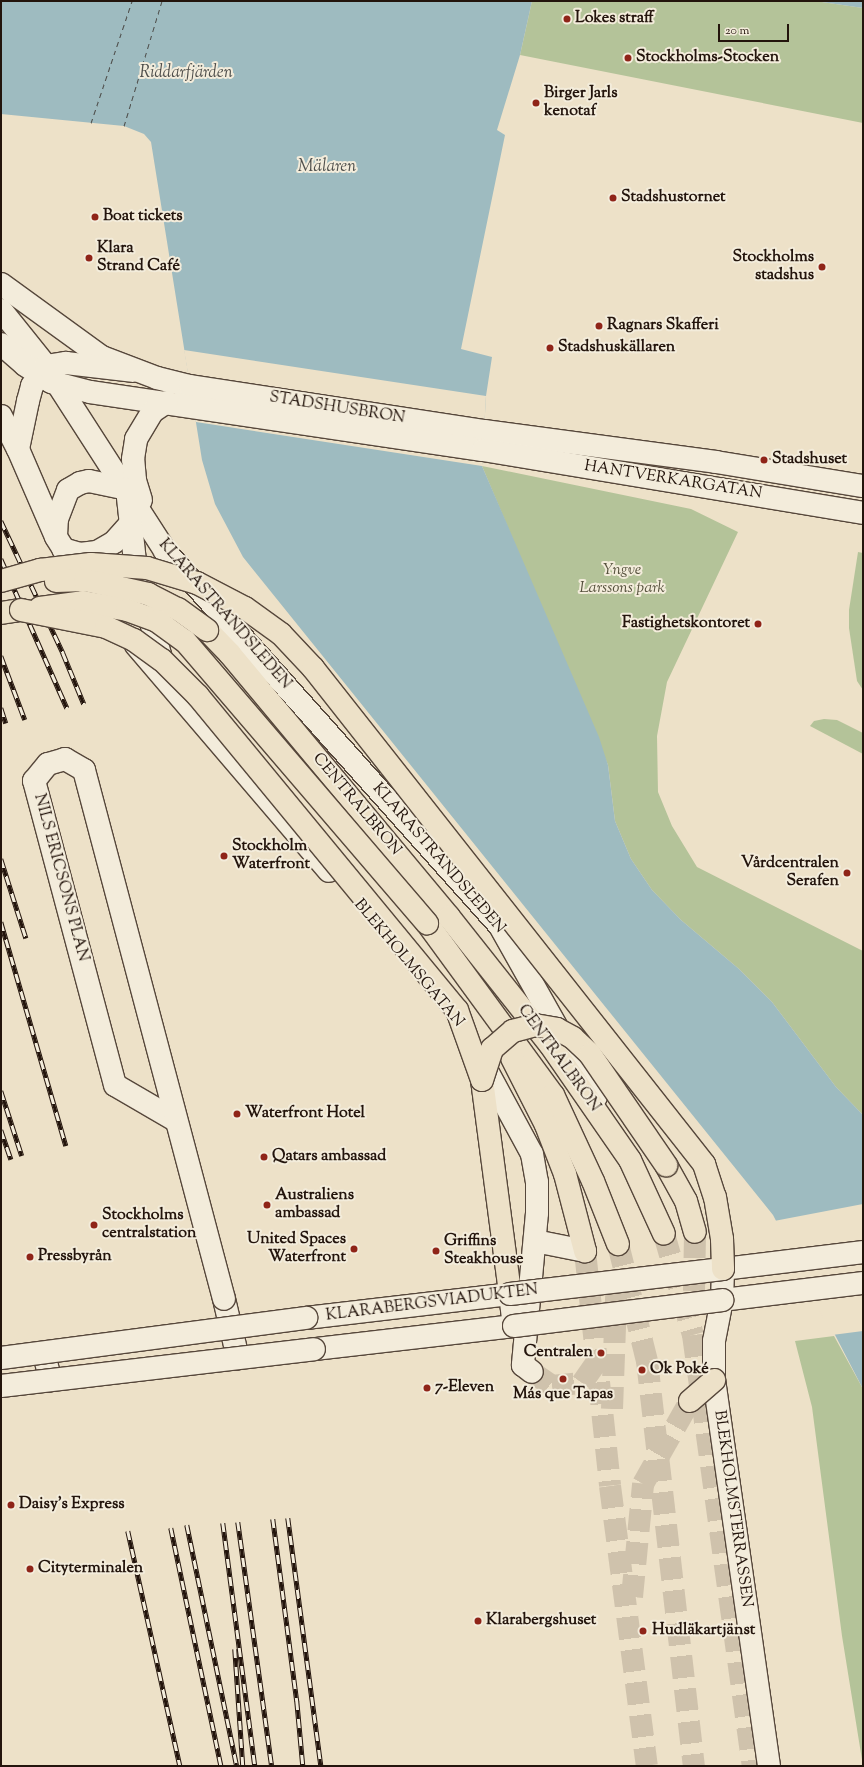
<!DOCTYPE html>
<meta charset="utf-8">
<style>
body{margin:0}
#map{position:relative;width:864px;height:1767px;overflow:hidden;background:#ede1c8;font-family:"Sorts Mill Goudy",serif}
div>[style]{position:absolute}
.green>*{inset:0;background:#b4c399}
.water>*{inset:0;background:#9ebbc0}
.pier>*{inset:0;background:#ede1c8}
.ferry>*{height:1px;margin-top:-0.5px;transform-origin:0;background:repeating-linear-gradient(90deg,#4e4e4b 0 5px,transparent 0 9px)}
.minor-tunnel>*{height:22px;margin-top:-11px;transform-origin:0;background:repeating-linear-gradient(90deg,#cfc2ac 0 22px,transparent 0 33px)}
.highway-tunnel>*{height:22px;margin-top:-11px;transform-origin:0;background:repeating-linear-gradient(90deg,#cfc2ac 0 22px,transparent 0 33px)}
.roads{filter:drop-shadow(1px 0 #56473b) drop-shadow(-1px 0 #56473b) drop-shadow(0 1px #56473b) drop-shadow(0 -1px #56473b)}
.minor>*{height:22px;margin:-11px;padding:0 11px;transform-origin:11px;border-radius:11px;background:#f3ecdb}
.highway>*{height:22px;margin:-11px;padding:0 11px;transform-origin:11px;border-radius:11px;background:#ede1c8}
.rail>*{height:4.5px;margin-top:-2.25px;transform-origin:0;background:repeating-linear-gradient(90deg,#f3ecdb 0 9px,#23140c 0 18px);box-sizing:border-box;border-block:1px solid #23140c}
.bridges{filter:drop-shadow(1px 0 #56473b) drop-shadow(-1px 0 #56473b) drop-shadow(0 1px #56473b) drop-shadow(0 -1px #56473b)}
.minor-bridge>*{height:22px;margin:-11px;padding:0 11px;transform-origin:11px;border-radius:11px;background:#f3ecdb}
.highway-bridge>*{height:22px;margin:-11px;padding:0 11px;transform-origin:11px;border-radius:11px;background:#ede1c8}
.dots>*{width:11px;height:11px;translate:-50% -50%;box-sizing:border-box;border:2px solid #f3ecdb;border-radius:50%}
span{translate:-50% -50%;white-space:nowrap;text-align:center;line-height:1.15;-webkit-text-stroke:4px #f3ecdb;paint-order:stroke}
.poi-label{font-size:16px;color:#23140c;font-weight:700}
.left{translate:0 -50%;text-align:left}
.right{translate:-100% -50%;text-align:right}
.street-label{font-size:16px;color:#23140c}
.park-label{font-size:16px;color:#56513d;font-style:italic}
.water-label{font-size:17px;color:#4e4e4b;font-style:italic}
.frame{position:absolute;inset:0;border:2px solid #23140c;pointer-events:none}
.scale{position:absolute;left:718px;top:24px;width:71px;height:18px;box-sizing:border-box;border:2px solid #23140c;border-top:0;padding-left:5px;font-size:12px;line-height:14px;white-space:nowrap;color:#23140c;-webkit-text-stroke:3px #f3ecdb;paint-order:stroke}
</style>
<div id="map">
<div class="green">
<div style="clip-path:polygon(532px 1px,815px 1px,863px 8px,863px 123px,520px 55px)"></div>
<div style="clip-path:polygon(482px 466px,691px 509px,738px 532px,667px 682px,657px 736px,658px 792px,672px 826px,697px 867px,863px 951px,863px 1115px,836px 1087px,772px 1002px,739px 969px,681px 920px,652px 890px,631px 859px,615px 821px,608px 765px)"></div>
<div style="clip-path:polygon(858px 552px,863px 553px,863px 690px,857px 681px,849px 628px,849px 610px)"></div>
<div style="clip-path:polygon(824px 719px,837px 720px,863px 733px,863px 754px,810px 726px,814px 721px)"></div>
<div style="clip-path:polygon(834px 1336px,863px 1389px,863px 1766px,842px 1636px,812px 1407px,795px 1341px)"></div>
</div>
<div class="water">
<div style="clip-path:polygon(1px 1px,532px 1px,520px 55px,497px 130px,505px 135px,461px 349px,492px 357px,486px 396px,482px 466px,599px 737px,608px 765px,615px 821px,631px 859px,652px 890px,681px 920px,739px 969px,772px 1002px,836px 1087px,863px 1115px,863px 1389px,773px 1215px,243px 557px,215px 504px,202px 460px,151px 142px,144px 134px,124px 126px,1px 114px)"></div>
<div style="clip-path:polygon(815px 1px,863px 1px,863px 8px)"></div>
</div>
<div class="pier">
<div style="clip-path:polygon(184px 350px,486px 396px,482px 466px,196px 422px)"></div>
<div style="clip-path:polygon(863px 1204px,863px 1331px,832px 1335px,774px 1221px)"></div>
</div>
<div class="ferry">
<div style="left:91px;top:123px;width:129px;rotate:-71.4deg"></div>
<div style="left:124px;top:126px;width:131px;rotate:-73.1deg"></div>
</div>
<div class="minor-tunnel">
<div style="left:532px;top:1372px;width:24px;rotate:35deg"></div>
<div style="left:552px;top:1386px;width:30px;rotate:-6deg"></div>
<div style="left:582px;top:1383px;width:24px;rotate:-55deg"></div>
</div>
<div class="highway-tunnel">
<div style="left:664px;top:1234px;width:105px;rotate:74deg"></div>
<div style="left:693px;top:1335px;width:435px;rotate:82.1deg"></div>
<div style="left:618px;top:1244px;width:121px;rotate:76.1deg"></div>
<div style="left:647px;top:1361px;width:408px;rotate:83.4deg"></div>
<div style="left:585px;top:1251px;width:236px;rotate:83.9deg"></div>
<div style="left:610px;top:1486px;width:282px;rotate:82.5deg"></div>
<div style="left:694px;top:1291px;width:59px;rotate:-89deg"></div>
<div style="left:612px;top:1409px;width:138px;rotate:-87.9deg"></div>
<div style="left:632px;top:1597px;width:114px;rotate:-84.4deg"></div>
<div style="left:643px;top:1484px;width:95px;rotate:-60.5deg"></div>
</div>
<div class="roads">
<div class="minor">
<div style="left:1px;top:284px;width:125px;rotate:35.9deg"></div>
<div style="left:102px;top:357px;width:59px;rotate:20.9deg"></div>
<div style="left:157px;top:378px;width:34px;rotate:14deg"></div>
<div style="left:190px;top:386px;width:297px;rotate:8.7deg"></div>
<div style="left:484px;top:431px;width:234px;rotate:7.6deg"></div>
<div style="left:716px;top:462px;width:149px;rotate:9.3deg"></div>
<div style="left:1px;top:310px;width:72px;rotate:51.2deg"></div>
<div style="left:46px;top:366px;width:220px;rotate:57.2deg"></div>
<div style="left:165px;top:551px;width:503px;rotate:48.22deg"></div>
<div style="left:500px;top:926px;width:196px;rotate:60.7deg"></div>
<div style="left:1px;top:344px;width:32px;rotate:41deg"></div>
<div style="left:25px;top:365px;width:31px;rotate:33deg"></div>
<div style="left:51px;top:382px;width:40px;rotate:14.4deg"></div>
<div style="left:90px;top:392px;width:397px;rotate:8.4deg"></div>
<div style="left:483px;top:450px;width:385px;rotate:9.4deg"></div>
<div style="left:1px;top:416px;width:37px;rotate:63deg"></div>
<div style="left:141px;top:500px;width:21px;rotate:-107deg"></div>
<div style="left:135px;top:480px;width:21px;rotate:-95deg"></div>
<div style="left:133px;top:459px;width:20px;rotate:-81deg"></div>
<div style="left:136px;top:439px;width:31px;rotate:-59deg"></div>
<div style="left:152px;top:412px;width:18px;rotate:-34deg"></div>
<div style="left:56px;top:536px;width:17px;rotate:-87deg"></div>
<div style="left:57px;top:519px;width:31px;rotate:-69deg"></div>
<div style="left:68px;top:490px;width:14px;rotate:-30deg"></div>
<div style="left:80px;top:483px;width:9px;rotate:-13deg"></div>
<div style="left:89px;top:481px;width:39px;rotate:12deg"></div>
<div style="left:127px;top:489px;width:81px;rotate:83.7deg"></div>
<div style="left:136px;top:570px;width:106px;rotate:74.1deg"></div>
<div style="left:63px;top:549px;width:18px;rotate:16deg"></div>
<div style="left:80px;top:554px;width:17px;rotate:-7deg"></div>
<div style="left:97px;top:552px;width:20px;rotate:-30deg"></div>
<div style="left:114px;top:542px;width:25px;rotate:-48deg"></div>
<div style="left:84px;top:581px;width:52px;rotate:-122.5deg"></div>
<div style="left:56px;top:537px;width:96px;rotate:-113.4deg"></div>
<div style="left:18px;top:449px;width:49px;rotate:-78.2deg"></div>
<div style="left:28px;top:401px;width:16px;rotate:-75deg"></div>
<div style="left:32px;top:386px;width:24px;rotate:-55deg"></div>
<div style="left:46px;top:366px;width:20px;rotate:-9deg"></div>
<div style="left:66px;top:363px;width:67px;rotate:6.8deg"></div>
<div style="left:136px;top:645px;width:297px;rotate:49.5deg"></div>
<div style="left:479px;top:1056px;width:111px;rotate:61.6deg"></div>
<div style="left:532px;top:1154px;width:28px;rotate:80deg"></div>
<div style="left:537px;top:1182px;width:31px;rotate:90deg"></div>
<div style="left:537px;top:1213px;width:153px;rotate:95.3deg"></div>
<div style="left:523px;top:1365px;width:11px;rotate:38deg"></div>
<div style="left:535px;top:1241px;width:51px;rotate:11.3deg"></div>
<div style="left:224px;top:1299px;width:61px;rotate:76.7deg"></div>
<div style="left:722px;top:1300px;width:142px;rotate:-6.9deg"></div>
<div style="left:306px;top:1318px;width:205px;rotate:-6.7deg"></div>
<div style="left:510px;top:1294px;width:32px;rotate:83deg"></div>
<div style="left:514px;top:1326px;width:201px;rotate:173.4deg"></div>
<div style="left:44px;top:1353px;width:28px;rotate:77deg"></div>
<div style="left:769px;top:1766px;width:390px;rotate:-98.1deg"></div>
<div style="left:714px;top:1380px;width:39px;rotate:-90deg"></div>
<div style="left:714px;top:1341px;width:42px;rotate:-79deg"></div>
<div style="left:722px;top:1300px;width:31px;rotate:-88deg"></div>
<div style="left:723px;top:1269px;width:141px;rotate:-6.9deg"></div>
</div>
<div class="highway">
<div style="left:1px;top:613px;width:20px;rotate:-9deg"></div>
<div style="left:207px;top:630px;width:33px;rotate:46deg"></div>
<div style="left:230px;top:654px;width:342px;rotate:50.2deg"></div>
<div style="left:449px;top:917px;width:161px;rotate:51.6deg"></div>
<div style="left:549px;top:1043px;width:142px;rotate:55.3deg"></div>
<div style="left:630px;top:1160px;width:81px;rotate:65.3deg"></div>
<div style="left:427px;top:923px;width:213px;rotate:53.8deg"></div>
<div style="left:553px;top:1095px;width:95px;rotate:65.1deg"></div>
<div style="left:593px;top:1181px;width:68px;rotate:68.4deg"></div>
<div style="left:512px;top:1058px;width:75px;rotate:63.1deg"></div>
<div style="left:546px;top:1125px;width:53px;rotate:68.8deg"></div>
<div style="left:565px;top:1174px;width:80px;rotate:75.4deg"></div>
<div style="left:482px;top:1080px;width:216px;rotate:82.5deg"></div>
<div style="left:666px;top:1165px;width:41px;rotate:60.9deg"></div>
<div style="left:686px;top:1201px;width:32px;rotate:74deg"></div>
</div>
</div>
<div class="rail">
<div style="left:1px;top:521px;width:146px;rotate:64.8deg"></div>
<div style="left:63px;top:653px;width:55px;rotate:67.6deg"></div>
<div style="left:1px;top:559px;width:163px;rotate:66.1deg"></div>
<div style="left:1px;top:656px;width:68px;rotate:69.4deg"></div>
<div style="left:1px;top:708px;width:16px;rotate:72deg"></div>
<div style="left:1px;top:859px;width:83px;rotate:72.4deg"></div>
<div style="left:1px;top:922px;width:233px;rotate:73.8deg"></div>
<div style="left:1px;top:1091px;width:68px;rotate:72.1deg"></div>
<div style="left:1px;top:1130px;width:31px;rotate:71deg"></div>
<div style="left:288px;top:1518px;width:250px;rotate:82.4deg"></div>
<div style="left:273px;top:1519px;width:184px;rotate:82.5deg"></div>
<div style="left:297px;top:1701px;width:65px;rotate:84.7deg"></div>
<div style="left:238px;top:1522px;width:246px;rotate:82.1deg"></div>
<div style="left:223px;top:1523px;width:245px;rotate:82.5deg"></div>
<div style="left:187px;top:1525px;width:246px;rotate:78.3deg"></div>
<div style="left:171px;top:1528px;width:243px;rotate:78.1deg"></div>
<div style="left:128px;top:1531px;width:241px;rotate:77.5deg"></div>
<div style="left:235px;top:1649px;width:117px;rotate:86.1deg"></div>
</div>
<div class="bridges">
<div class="minor-bridge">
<div style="left:175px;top:1120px;width:69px;rotate:-149.7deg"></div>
<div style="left:115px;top:1085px;width:315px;rotate:-104.9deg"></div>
<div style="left:34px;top:781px;width:22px;rotate:-51deg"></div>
<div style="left:48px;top:764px;width:18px;rotate:-16deg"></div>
<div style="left:65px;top:759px;width:22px;rotate:30deg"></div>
<div style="left:84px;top:770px;width:547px;rotate:75.18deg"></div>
<div style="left:510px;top:1294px;width:214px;rotate:-6.7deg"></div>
<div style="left:514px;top:1326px;width:210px;rotate:-7.1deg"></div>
<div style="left:1px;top:1358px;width:308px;rotate:-7.5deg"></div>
<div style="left:1px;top:1386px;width:315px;rotate:-6.7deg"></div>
</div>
<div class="highway-bridge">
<div style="left:1px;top:581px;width:41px;rotate:-15.8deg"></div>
<div style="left:40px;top:570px;width:51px;rotate:-6.7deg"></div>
<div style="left:91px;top:564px;width:56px;rotate:4.1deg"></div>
<div style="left:147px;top:568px;width:52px;rotate:16.7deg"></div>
<div style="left:197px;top:583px;width:54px;rotate:27.5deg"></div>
<div style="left:245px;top:608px;width:44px;rotate:35.8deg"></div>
<div style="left:281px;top:634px;width:47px;rotate:46.7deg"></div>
<div style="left:313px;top:668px;width:632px;rotate:51.75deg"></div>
<div style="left:704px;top:1164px;width:35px;rotate:72deg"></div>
<div style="left:715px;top:1197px;width:43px;rotate:80.5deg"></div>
<div style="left:722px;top:1239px;width:30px;rotate:88deg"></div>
<div style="left:56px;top:581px;width:29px;rotate:-2deg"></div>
<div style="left:85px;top:580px;width:65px;rotate:12.5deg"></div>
<div style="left:148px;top:594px;width:34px;rotate:27deg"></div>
<div style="left:178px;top:609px;width:36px;rotate:36deg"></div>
<div style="left:40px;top:608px;width:43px;rotate:-7.9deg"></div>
<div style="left:83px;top:602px;width:45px;rotate:10.3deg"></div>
<div style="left:127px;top:610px;width:32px;rotate:20deg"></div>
<div style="left:157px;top:621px;width:34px;rotate:36deg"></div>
<div style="left:185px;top:641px;width:372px;rotate:49.4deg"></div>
<div style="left:21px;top:610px;width:87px;rotate:11.3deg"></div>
<div style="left:106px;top:627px;width:31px;rotate:25deg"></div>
<div style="left:134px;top:640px;width:34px;rotate:36deg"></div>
<div style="left:162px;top:660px;width:51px;rotate:45deg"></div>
<div style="left:198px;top:696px;width:407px;rotate:50.5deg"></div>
<div style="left:457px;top:1010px;width:74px;rotate:70.3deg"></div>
<div style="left:482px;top:1080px;width:33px;rotate:-72deg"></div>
<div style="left:492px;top:1049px;width:28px;rotate:-41deg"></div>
<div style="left:513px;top:1031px;width:23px;rotate:-15deg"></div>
<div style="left:535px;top:1025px;width:22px;rotate:10deg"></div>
<div style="left:557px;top:1029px;width:18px;rotate:29deg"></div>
<div style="left:573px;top:1038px;width:23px;rotate:43deg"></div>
<div style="left:590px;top:1054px;width:135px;rotate:55.6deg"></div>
<div style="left:690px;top:1401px;width:32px;rotate:-41deg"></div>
</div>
</div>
<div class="dots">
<div style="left:567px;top:19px;background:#8f2418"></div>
<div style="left:628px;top:58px;background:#8f2418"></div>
<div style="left:536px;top:103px;background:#8f2418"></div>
<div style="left:613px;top:198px;background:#8f2418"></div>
<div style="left:95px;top:217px;background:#8f2418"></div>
<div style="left:89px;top:258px;background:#8f2418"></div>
<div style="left:822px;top:267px;background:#8f2418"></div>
<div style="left:599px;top:326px;background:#8f2418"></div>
<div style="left:550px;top:348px;background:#8f2418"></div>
<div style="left:764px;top:460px;background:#8f2418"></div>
<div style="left:758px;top:624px;background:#8f2418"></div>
<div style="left:224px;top:856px;background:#8f2418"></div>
<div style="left:847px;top:873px;background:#8f2418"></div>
<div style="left:237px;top:1114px;background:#8f2418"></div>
<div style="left:264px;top:1157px;background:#8f2418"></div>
<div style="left:267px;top:1205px;background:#8f2418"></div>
<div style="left:94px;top:1225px;background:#8f2418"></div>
<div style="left:354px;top:1249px;background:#8f2418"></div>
<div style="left:436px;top:1251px;background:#8f2418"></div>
<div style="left:30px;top:1257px;background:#8f2418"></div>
<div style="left:601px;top:1353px;background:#8f2418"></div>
<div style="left:642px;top:1370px;background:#8f2418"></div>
<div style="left:563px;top:1379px;background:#8f2418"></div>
<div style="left:427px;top:1388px;background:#8f2418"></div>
<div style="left:11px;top:1505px;background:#8f2418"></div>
<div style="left:30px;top:1569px;background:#8f2418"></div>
<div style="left:478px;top:1621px;background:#8f2418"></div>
<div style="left:643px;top:1631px;background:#8f2418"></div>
</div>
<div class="poi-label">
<span class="left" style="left:575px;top:19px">Lokes straff</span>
<span class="left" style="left:636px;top:58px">Stockholms-Stocken</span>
<span class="left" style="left:544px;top:103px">Birger Jarls<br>kenotaf</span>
<span class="left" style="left:621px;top:198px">Stadshustornet</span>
<span class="left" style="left:103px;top:217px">Boat tickets</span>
<span class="left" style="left:97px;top:258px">Klara<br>Strand Café</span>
<span class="right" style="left:814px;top:267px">Stockholms<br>stadshus</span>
<span class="left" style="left:607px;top:326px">Ragnars Skafferi</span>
<span class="left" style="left:558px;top:348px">Stadshuskällaren</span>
<span class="left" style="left:772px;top:460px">Stadshuset</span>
<span class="right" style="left:750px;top:624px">Fastighetskontoret</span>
<span class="left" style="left:232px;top:856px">Stockholm<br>Waterfront</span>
<span class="right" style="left:839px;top:873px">Vårdcentralen<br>Serafen</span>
<span class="left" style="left:245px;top:1114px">Waterfront Hotel</span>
<span class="left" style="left:272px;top:1157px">Qatars ambassad</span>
<span class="left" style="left:275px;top:1205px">Australiens<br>ambassad</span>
<span class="left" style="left:102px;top:1225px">Stockholms<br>centralstation</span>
<span class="right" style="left:346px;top:1249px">United Spaces<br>Waterfront</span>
<span class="left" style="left:444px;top:1251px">Griffins<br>Steakhouse</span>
<span class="left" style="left:38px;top:1257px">Pressbyrån</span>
<span class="right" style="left:593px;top:1353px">Centralen</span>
<span class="left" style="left:650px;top:1370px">Ok Poké</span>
<span class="left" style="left:435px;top:1388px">7-Eleven</span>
<span style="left:563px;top:1395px">Más que Tapas</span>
<span class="left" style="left:19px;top:1505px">Daisy's Express</span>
<span class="left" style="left:38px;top:1569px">Cityterminalen</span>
<span class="left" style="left:486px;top:1621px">Klarabergshuset</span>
<span class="left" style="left:652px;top:1631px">Hudläkartjänst</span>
</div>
<div class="street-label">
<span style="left:337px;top:409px;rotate:9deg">STADSHUSBRON</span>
<span style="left:673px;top:481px;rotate:9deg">HANTVERKARGATAN</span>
<span style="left:224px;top:615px;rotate:49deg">KLARASTRANDSLEDEN</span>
<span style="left:356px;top:805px;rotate:50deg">CENTRALBRON</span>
<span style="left:438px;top:859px;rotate:49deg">KLARASTRANDSLEDEN</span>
<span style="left:60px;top:878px;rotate:75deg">NILS ERICSONS PLAN</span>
<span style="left:408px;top:964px;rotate:50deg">BLEKHOLMSGATAN</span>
<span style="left:558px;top:1059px;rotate:54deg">CENTRALBRON</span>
<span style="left:432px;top:1304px;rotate:-7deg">KLARABERGSVIADUKTEN</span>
<span style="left:732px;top:1509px;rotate:82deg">BLEKHOLMSTERRASSEN</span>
</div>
<div class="park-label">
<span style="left:622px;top:580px">Yngve<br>Larssons park</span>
</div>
<div class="water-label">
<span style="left:186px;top:74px">Riddarfjärden</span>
<span style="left:327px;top:168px">Mälaren</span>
</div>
<div class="frame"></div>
<div class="scale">20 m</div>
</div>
